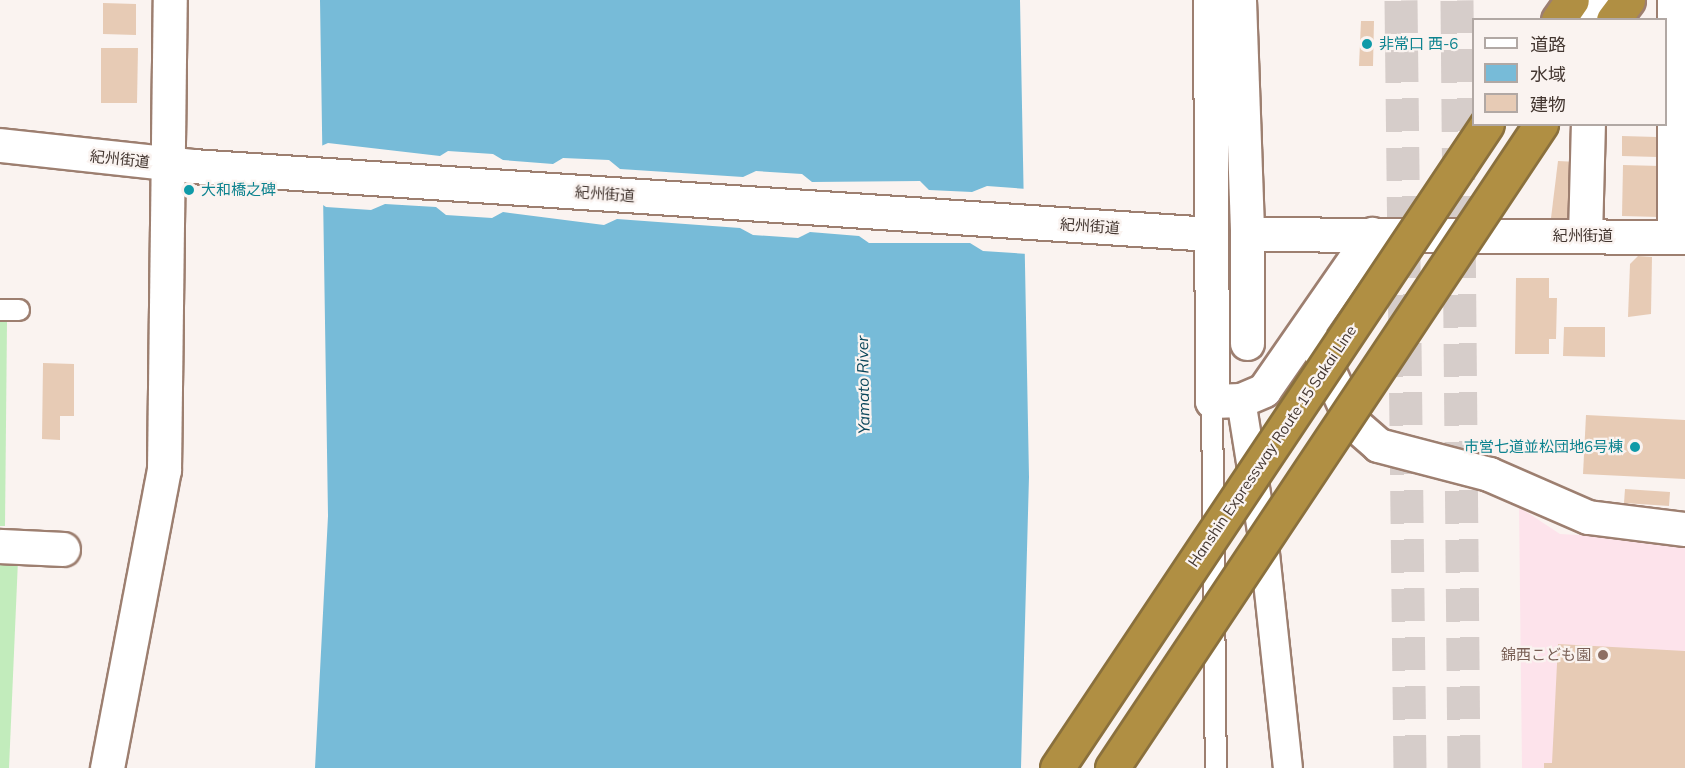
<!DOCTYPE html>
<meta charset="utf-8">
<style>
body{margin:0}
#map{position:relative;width:1685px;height:768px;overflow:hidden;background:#faf3f0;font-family:Mulish,"Noto Sans JP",sans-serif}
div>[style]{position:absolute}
.education>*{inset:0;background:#fde3eb}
.green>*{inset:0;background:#c2ecbc}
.water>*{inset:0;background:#77bbd8}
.pier>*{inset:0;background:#faf3f0}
.building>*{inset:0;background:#e7cbb5}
.motorway-tunnel>*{height:33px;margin-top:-16.5px;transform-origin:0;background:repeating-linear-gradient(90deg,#d6cdca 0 33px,transparent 0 49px)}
.roads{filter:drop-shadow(2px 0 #9d7f70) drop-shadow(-2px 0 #9d7f70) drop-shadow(0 2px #9d7f70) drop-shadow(0 -2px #9d7f70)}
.service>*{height:20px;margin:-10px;padding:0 10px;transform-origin:10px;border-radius:10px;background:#fff}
.pedestrian>*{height:28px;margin:-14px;padding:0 14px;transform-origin:14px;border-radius:14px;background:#fff}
.minor>*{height:33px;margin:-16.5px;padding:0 16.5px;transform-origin:16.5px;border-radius:16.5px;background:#fff}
.motorway>*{height:33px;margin:-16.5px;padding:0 16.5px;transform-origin:16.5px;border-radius:16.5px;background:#b08f43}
.bridges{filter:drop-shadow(2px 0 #8a703d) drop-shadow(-2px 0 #8a703d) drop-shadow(0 2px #8a703d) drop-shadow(0 -2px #8a703d)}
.motorway-bridge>*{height:33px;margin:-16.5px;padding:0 16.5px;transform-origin:16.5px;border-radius:16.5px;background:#b08f43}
.dots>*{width:16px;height:16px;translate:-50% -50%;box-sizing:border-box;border:3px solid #faf3f0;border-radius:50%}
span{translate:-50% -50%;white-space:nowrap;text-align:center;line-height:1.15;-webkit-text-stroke:4.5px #faf3f0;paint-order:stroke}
.culture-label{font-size:15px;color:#0d838f}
.left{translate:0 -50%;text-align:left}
.right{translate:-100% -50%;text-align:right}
.street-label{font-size:15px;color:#443731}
.education-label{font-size:15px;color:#785e54}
.water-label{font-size:16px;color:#0b475b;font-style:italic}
.legend{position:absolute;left:1472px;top:18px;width:195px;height:108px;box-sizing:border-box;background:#faf3f0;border:2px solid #b1a8a4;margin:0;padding:8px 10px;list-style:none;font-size:18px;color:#443731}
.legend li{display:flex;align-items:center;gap:12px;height:30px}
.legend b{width:30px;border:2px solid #b1a8a4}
</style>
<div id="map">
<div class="education">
<div style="clip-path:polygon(1519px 507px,1560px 534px,1685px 541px,1685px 768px,1522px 768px)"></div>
</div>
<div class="green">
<div style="clip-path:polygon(0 322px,7px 322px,5px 526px,0 526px)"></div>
<div style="clip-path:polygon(0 559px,18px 560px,9px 768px,0 768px)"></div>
</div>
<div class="water">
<div style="clip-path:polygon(320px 0,1020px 0,1029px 477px,1021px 768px,315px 768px,328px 516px)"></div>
</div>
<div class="pier">
<div style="clip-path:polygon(328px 143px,440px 156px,448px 151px,493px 154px,503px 160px,553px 164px,563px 158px,609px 160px,620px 169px,743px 177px,756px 171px,802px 174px,812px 182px,920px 181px,929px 190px,972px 192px,987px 186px,1027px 189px,1028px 254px,983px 251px,970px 243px,869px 243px,859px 236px,810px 232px,798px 238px,753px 235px,740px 228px,617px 219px,604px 225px,503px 212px,492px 218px,446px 215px,436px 207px,385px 204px,371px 210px,326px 207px,320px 203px,319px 147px)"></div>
</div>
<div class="building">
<div style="clip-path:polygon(103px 3px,136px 4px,136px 35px,103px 34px)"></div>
<div style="clip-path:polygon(1361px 21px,1374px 21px,1373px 66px,1359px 66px)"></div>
<div style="clip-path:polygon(101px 48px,138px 48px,137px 103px,101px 103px)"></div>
<div style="clip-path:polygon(1622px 136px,1657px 137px,1657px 157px,1622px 156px)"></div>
<div style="clip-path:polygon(1558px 161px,1578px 162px,1575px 219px,1551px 218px)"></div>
<div style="clip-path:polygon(1623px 165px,1660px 166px,1659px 217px,1622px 216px)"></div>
<div style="clip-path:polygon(1638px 256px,1652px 257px,1651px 314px,1628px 317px,1630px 264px)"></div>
<div style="clip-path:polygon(1516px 278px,1549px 278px,1549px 298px,1557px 298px,1556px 339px,1549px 339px,1549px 354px,1515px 354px)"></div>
<div style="clip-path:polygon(1564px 327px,1605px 327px,1605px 357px,1563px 356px)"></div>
<div style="clip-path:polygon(43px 363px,74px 364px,74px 416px,60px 416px,60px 440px,42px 439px)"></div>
<div style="clip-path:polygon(1586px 415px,1685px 420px,1685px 479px,1583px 474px)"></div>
<div style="clip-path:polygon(1625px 489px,1670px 492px,1669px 506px,1624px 503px)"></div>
<div style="clip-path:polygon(1558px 644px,1685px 651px,1685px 768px,1544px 768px,1544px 763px,1552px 763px)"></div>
</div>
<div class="motorway-tunnel">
<div style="left:1401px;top:0;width:768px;rotate:89.33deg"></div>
<div style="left:1457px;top:0;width:768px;rotate:89.48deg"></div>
</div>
<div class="roads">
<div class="service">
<div style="left:0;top:310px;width:19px"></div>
<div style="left:1212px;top:401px;width:367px;rotate:89.4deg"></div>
</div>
<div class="pedestrian">
<div style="left:1241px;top:400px;width:146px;rotate:80.9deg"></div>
<div style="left:1264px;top:544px;width:225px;rotate:83.9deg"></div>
</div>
<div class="minor">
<div style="left:1210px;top:0;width:401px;rotate:89.7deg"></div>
<div style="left:1212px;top:401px;width:29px;rotate:-2deg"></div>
<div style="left:1241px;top:400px;width:25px;rotate:-23deg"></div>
<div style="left:1264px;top:390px;width:190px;rotate:-55.3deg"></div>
<div style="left:1239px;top:0;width:234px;rotate:88deg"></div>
<div style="left:1247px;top:234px;width:438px;rotate:0.4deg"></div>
<div style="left:1590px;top:20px;width:20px;rotate:-87deg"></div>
<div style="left:0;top:145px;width:193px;rotate:6.2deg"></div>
<div style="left:192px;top:166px;width:1020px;rotate:3.82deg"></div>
<div style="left:1585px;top:236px;width:112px;rotate:-88.5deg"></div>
<div style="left:1674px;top:237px;width:237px;rotate:-90deg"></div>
<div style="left:1247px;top:343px;width:109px;rotate:-90deg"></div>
<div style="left:1316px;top:343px;width:87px;rotate:65.5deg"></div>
<div style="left:1352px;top:422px;width:35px;rotate:41deg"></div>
<div style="left:1378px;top:445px;width:115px;rotate:14.6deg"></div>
<div style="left:1489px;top:474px;width:108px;rotate:23.5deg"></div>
<div style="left:1588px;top:517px;width:98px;rotate:7.1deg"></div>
<div style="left:0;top:546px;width:63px;rotate:2.7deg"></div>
<div style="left:107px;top:768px;width:303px;rotate:-79.2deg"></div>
<div style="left:164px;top:470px;width:470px;rotate:-89.3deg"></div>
</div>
<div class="motorway">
<div style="left:1558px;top:20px;width:24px;rotate:-55deg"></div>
<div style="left:1613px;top:20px;width:25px;rotate:-53deg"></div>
</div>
</div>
<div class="bridges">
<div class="motorway-bridge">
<div style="left:1057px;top:768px;width:774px;rotate:-56.27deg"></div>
<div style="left:1112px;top:768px;width:774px;rotate:-56.33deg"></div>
</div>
</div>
<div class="dots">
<div style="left:1367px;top:44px;background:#0f9aa8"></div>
<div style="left:189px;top:190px;background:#0f9aa8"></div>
<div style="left:1635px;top:447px;background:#0f9aa8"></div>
<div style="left:1603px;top:655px;background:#8d6e63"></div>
</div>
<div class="culture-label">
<span class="left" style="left:1379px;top:44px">非常口 西-6</span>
<span class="left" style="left:201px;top:190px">大和橋之碑</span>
<span class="right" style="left:1623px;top:447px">市営七道並松団地6号棟</span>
</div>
<div class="street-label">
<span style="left:120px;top:159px;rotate:6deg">紀州街道</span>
<span style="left:605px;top:194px;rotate:4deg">紀州街道</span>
<span style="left:1090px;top:226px;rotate:4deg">紀州街道</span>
<span style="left:1583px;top:236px">紀州街道</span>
<span style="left:1272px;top:446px;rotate:-56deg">Hanshin Expressway Route 15 Sakai Line</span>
</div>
<div class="education-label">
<span class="right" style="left:1591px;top:655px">錦西こども園</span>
</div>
<div class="water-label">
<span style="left:863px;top:385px;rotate:-91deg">Yamato River</span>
</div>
<ul class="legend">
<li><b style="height:8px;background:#fff"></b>道路</li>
<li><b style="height:16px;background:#77bbd8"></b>水域</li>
<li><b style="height:16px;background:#e7cbb5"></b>建物</li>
</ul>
</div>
